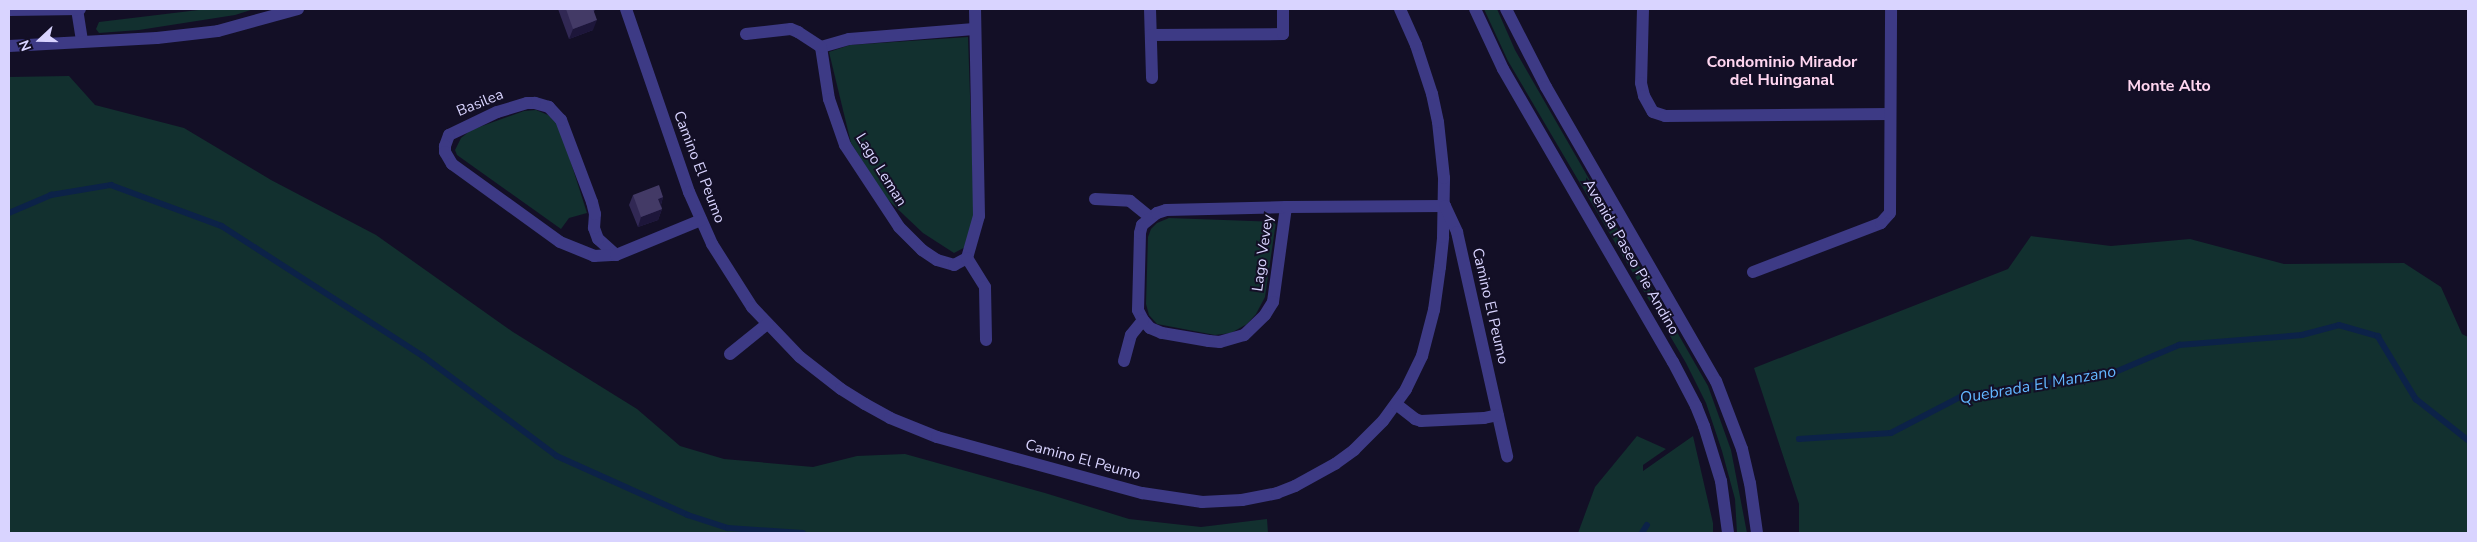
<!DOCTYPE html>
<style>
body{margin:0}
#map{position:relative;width:2477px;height:542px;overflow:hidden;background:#130f26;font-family:"Nunito Sans",sans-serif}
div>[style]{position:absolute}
.green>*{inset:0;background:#12302f}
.stream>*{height:5.5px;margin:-2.75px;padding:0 2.75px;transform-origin:2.75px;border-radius:2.75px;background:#0c2248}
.minor>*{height:12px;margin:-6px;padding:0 6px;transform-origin:6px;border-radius:6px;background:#3d3a85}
.tertiary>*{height:12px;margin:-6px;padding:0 6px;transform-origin:6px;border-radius:6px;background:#3d3a85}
.wall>*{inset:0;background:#312854}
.shaded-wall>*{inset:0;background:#1d163a}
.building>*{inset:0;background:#433a66}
span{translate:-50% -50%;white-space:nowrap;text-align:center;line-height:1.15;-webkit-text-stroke:4px #130f26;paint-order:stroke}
.street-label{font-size:15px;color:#d9d4ff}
.neighbourhood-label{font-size:16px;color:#ffd6f0;font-weight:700}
.water-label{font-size:16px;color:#62b6ff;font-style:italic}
.frame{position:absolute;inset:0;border:10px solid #d9d4ff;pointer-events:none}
.north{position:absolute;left:15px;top:15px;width:50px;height:50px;-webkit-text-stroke:4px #130f26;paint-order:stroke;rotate:249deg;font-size:14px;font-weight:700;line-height:20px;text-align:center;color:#d9d4ff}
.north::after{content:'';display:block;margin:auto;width:18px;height:22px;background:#d9d4ff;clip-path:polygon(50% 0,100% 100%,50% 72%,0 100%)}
</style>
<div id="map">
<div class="green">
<div style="clip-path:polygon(207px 9px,254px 9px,235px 15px,139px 30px,99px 33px,96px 29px,99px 22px)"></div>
<div style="clip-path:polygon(1484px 9px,1497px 9px,1515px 50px,1708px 386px,1731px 450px,1747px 533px,1737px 533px,1735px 499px,1722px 451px,1706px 403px,1686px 363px,1508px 61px)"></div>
<div style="clip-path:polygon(968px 37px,975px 242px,954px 253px,923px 233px,886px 198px,851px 143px,829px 52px,850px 45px)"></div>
<div style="clip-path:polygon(69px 76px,95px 105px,184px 128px,271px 180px,376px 235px,513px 332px,637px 409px,680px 446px,724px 459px,813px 467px,857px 456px,905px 454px,1045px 493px,1129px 519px,1201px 527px,1267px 519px,1268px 533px,9px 533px,9px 77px)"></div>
<div style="clip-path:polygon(536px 110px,548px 115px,559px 125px,587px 213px,569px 218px,561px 229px,457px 155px,455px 150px,461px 138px,471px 130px,524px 111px)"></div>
<div style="clip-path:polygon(1169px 218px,1276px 222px,1265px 297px,1256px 314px,1247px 324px,1231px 333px,1215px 335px,1157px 324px,1149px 315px,1146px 304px,1148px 237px,1151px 229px,1157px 223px)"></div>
<div style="clip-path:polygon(2031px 236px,2111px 246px,2190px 239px,2284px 264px,2404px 263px,2441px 287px,2462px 334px,2468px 337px,2468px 533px,1799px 533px,1799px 504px,1754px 368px,2008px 269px)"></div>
<div style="clip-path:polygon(1637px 436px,1666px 449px,1643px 465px,1643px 471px,1693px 436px,1713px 523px,1713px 533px,1578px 533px,1595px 487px)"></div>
</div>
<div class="stream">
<div style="left:9px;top:213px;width:46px;rotate:-23.2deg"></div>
<div style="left:51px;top:195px;width:61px;rotate:-9.5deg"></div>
<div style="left:111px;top:185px;width:118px;rotate:20.3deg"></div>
<div style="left:222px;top:226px;width:239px;rotate:32.9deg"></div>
<div style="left:423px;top:356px;width:167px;rotate:36.7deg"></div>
<div style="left:557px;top:456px;width:144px;rotate:24.2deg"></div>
<div style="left:688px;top:515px;width:42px;rotate:18deg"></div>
<div style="left:728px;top:528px;width:75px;rotate:3.8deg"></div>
<div style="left:1799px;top:439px;width:92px;rotate:-3.7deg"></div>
<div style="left:1891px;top:433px;width:80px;rotate:-27.5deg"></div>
<div style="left:1962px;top:396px;width:153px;rotate:-8.7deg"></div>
<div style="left:2113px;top:373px;width:72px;rotate:-23deg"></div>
<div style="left:2179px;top:345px;width:123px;rotate:-4.6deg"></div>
<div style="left:2302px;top:335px;width:38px;rotate:-15deg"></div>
<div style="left:2339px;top:325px;width:41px;rotate:15.8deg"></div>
<div style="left:2378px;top:336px;width:74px;rotate:58.9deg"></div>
<div style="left:2416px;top:399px;width:66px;rotate:38.3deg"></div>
<div style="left:1642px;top:533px;width:9px;rotate:-58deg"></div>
</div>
<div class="minor">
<div style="left:77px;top:9px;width:33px;rotate:81deg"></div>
<div style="left:626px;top:9px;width:194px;rotate:71deg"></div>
<div style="left:689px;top:192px;width:57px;rotate:66.1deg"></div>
<div style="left:712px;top:244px;width:75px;rotate:57.6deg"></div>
<div style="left:752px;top:307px;width:69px;rotate:46.2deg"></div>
<div style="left:800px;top:357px;width:52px;rotate:38deg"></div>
<div style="left:841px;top:389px;width:28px;rotate:32deg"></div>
<div style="left:865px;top:404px;width:29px;rotate:29deg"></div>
<div style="left:890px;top:418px;width:51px;rotate:22deg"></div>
<div style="left:937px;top:437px;width:213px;rotate:15.3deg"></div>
<div style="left:1142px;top:493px;width:61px;rotate:8.5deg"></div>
<div style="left:1202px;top:502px;width:40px;rotate:-2.9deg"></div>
<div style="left:1242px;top:500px;width:36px;rotate:-11deg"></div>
<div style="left:1277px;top:493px;width:19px;rotate:-21deg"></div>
<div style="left:1295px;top:486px;width:46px;rotate:-28.8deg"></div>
<div style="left:1335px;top:464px;width:24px;rotate:-36deg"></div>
<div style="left:1354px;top:450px;width:41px;rotate:-45deg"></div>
<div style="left:1383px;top:421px;width:39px;rotate:-54deg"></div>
<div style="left:1406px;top:389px;width:37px;rotate:-64deg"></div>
<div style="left:1422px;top:356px;width:48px;rotate:-75.4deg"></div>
<div style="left:1434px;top:310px;width:43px;rotate:-82.1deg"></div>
<div style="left:1440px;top:267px;width:30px;rotate:-84deg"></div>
<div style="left:1443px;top:237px;width:59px;rotate:-89deg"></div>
<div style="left:1444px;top:178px;width:56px;rotate:-96.1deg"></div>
<div style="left:1438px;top:122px;width:29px;rotate:-102deg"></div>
<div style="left:1432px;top:94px;width:52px;rotate:-108.1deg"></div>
<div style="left:1416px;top:45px;width:39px;rotate:-114deg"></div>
<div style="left:1150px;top:9px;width:69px;rotate:88.3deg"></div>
<div style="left:1643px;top:9px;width:74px;rotate:91.5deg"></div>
<div style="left:1641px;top:83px;width:13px;rotate:77deg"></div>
<div style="left:1644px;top:96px;width:18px;rotate:61deg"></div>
<div style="left:1653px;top:112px;width:13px;rotate:18deg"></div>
<div style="left:1665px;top:116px;width:225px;rotate:-0.5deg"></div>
<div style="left:9px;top:10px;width:71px;rotate:-0.8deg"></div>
<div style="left:974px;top:29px;width:125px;rotate:175.4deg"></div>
<div style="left:849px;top:39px;width:29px;rotate:164deg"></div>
<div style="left:821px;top:47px;width:53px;rotate:81.3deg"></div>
<div style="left:829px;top:99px;width:49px;rotate:70.8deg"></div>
<div style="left:845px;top:145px;width:98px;rotate:56.6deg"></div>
<div style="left:899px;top:227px;width:33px;rotate:45deg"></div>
<div style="left:922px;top:250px;width:18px;rotate:34deg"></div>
<div style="left:937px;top:260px;width:18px;rotate:16deg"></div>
<div style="left:954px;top:265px;width:15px;rotate:-28deg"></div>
<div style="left:967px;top:258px;width:44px;rotate:-74.1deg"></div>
<div style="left:979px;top:216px;width:207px;rotate:-91.1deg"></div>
<div style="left:746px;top:34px;width:45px;rotate:-6.3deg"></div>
<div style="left:791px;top:29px;width:8px;rotate:23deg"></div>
<div style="left:798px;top:32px;width:27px;rotate:33deg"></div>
<div style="left:1151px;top:35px;width:132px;rotate:-0.4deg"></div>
<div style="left:1283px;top:34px;width:25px;rotate:-90deg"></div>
<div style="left:9px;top:46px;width:148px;rotate:-3.1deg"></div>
<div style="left:157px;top:38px;width:61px;rotate:-6.5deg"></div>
<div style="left:218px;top:31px;width:83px;rotate:-15.4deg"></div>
<div style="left:1095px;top:199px;width:35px;rotate:3deg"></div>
<div style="left:1130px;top:201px;width:26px;rotate:39deg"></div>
<div style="left:1286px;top:207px;width:96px;rotate:97.8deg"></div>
<div style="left:1273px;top:302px;width:15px;rotate:122deg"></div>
<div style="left:1265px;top:315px;width:29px;rotate:136deg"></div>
<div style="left:1244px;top:335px;width:25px;rotate:164deg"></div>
<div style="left:1220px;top:342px;width:11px;rotate:-175deg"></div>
<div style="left:1209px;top:341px;width:48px;rotate:-170.3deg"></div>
<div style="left:1162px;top:333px;width:13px;rotate:-157deg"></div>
<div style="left:1150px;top:328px;width:11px;rotate:-131deg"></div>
<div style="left:1143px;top:320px;width:11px;rotate:-117deg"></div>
<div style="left:1138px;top:310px;width:77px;rotate:-88.5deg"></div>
<div style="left:1140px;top:233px;width:8px;rotate:-76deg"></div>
<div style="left:1142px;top:225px;width:19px;rotate:-39deg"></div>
<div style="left:1157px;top:213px;width:9px;rotate:-18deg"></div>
<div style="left:1166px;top:210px;width:120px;rotate:-1.4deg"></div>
<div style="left:1286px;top:207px;width:159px;rotate:-0.4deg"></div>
<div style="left:1445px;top:206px;width:29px;rotate:65deg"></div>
<div style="left:1457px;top:232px;width:230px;rotate:77.4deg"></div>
<div style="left:616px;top:255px;width:24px;rotate:-138deg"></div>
<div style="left:598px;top:239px;width:12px;rotate:-110deg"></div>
<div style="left:594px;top:228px;width:14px;rotate:-86deg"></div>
<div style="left:595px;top:214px;width:12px;rotate:-104deg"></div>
<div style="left:592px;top:202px;width:88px;rotate:-110.7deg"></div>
<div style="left:561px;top:120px;width:18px;rotate:-133deg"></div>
<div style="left:549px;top:107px;width:15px;rotate:-164deg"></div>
<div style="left:535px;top:103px;width:8px;rotate:180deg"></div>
<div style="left:527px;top:103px;width:31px;rotate:163deg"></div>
<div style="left:497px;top:112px;width:53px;rotate:154.4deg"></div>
<div style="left:449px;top:135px;width:12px;rotate:110deg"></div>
<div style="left:445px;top:146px;width:6px;rotate:90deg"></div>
<div style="left:445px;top:152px;width:14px;rotate:60deg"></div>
<div style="left:452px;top:164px;width:133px;rotate:35.8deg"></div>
<div style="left:560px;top:242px;width:37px;rotate:22deg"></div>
<div style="left:594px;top:256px;width:22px;rotate:-3deg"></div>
<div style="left:616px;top:255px;width:92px;rotate:-22.4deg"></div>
<div style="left:967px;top:258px;width:34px;rotate:58deg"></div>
<div style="left:985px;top:287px;width:53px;rotate:88.9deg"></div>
<div style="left:1753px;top:272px;width:137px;rotate:-20.9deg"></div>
<div style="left:1881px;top:223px;width:13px;rotate:-48deg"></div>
<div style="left:1890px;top:213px;width:204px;rotate:-89.7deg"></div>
<div style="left:730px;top:354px;width:48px;rotate:-39deg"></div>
<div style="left:1124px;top:361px;width:27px;rotate:-75deg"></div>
<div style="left:1131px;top:335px;width:19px;rotate:-51deg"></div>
<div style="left:1396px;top:404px;width:24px;rotate:38deg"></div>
<div style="left:1415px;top:419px;width:6px;rotate:18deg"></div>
<div style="left:1421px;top:421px;width:63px;rotate:-2.7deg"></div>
<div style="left:1484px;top:418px;width:14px;rotate:-12deg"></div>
</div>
<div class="tertiary">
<div style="left:1475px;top:9px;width:66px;rotate:65deg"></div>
<div style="left:1503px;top:69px;width:339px;rotate:59.9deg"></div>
<div style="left:1673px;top:362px;width:50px;rotate:62.4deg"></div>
<div style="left:1696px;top:406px;width:22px;rotate:68deg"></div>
<div style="left:1704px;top:426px;width:58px;rotate:72.8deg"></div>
<div style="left:1721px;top:481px;width:52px;rotate:82.3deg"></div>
<div style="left:1506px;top:9px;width:88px;rotate:62.9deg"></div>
<div style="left:1546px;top:87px;width:340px;rotate:60deg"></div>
<div style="left:1716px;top:381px;width:73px;rotate:69.1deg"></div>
<div style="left:1742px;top:449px;width:35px;rotate:77deg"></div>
<div style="left:1750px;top:483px;width:50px;rotate:82deg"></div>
</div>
<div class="wall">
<div style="clip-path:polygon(558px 9px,595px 9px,594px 12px,593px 30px,569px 39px)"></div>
<div style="clip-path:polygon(633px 195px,663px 197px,661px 205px,662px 209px,658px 220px,638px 227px,629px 205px)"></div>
</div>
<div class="shaded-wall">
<div style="clip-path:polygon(597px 20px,593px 30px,569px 39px,573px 29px)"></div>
<div style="clip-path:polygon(663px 197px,660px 208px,658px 199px)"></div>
<div style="clip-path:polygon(662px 209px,658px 220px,638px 227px,641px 217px)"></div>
</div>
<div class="building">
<div style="clip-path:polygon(566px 9px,593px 9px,597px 20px,573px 29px)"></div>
<div style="clip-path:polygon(659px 185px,663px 197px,658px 199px,662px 209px,641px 217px,633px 195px)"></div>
</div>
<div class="street-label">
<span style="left:480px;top:103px;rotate:-22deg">Basilea</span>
<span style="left:699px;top:167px;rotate:69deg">Camino El Peumo</span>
<span style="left:881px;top:170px;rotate:58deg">Lago Leman</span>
<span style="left:1263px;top:253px;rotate:-82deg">Lago Vevey</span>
<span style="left:1631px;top:257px;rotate:60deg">Avenida Paseo Pie Andino</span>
<span style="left:1490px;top:306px;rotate:77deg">Camino El Peumo</span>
<span style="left:1083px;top:460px;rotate:15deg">Camino El Peumo</span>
</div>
<div class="neighbourhood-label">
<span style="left:1782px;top:71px">Condominio Mirador<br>del Huinganal</span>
<span style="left:2169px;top:86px">Monte Alto</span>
</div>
<div class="water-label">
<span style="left:2038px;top:385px;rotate:-10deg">Quebrada El Manzano</span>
</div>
<div class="frame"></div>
<div class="north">N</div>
</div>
